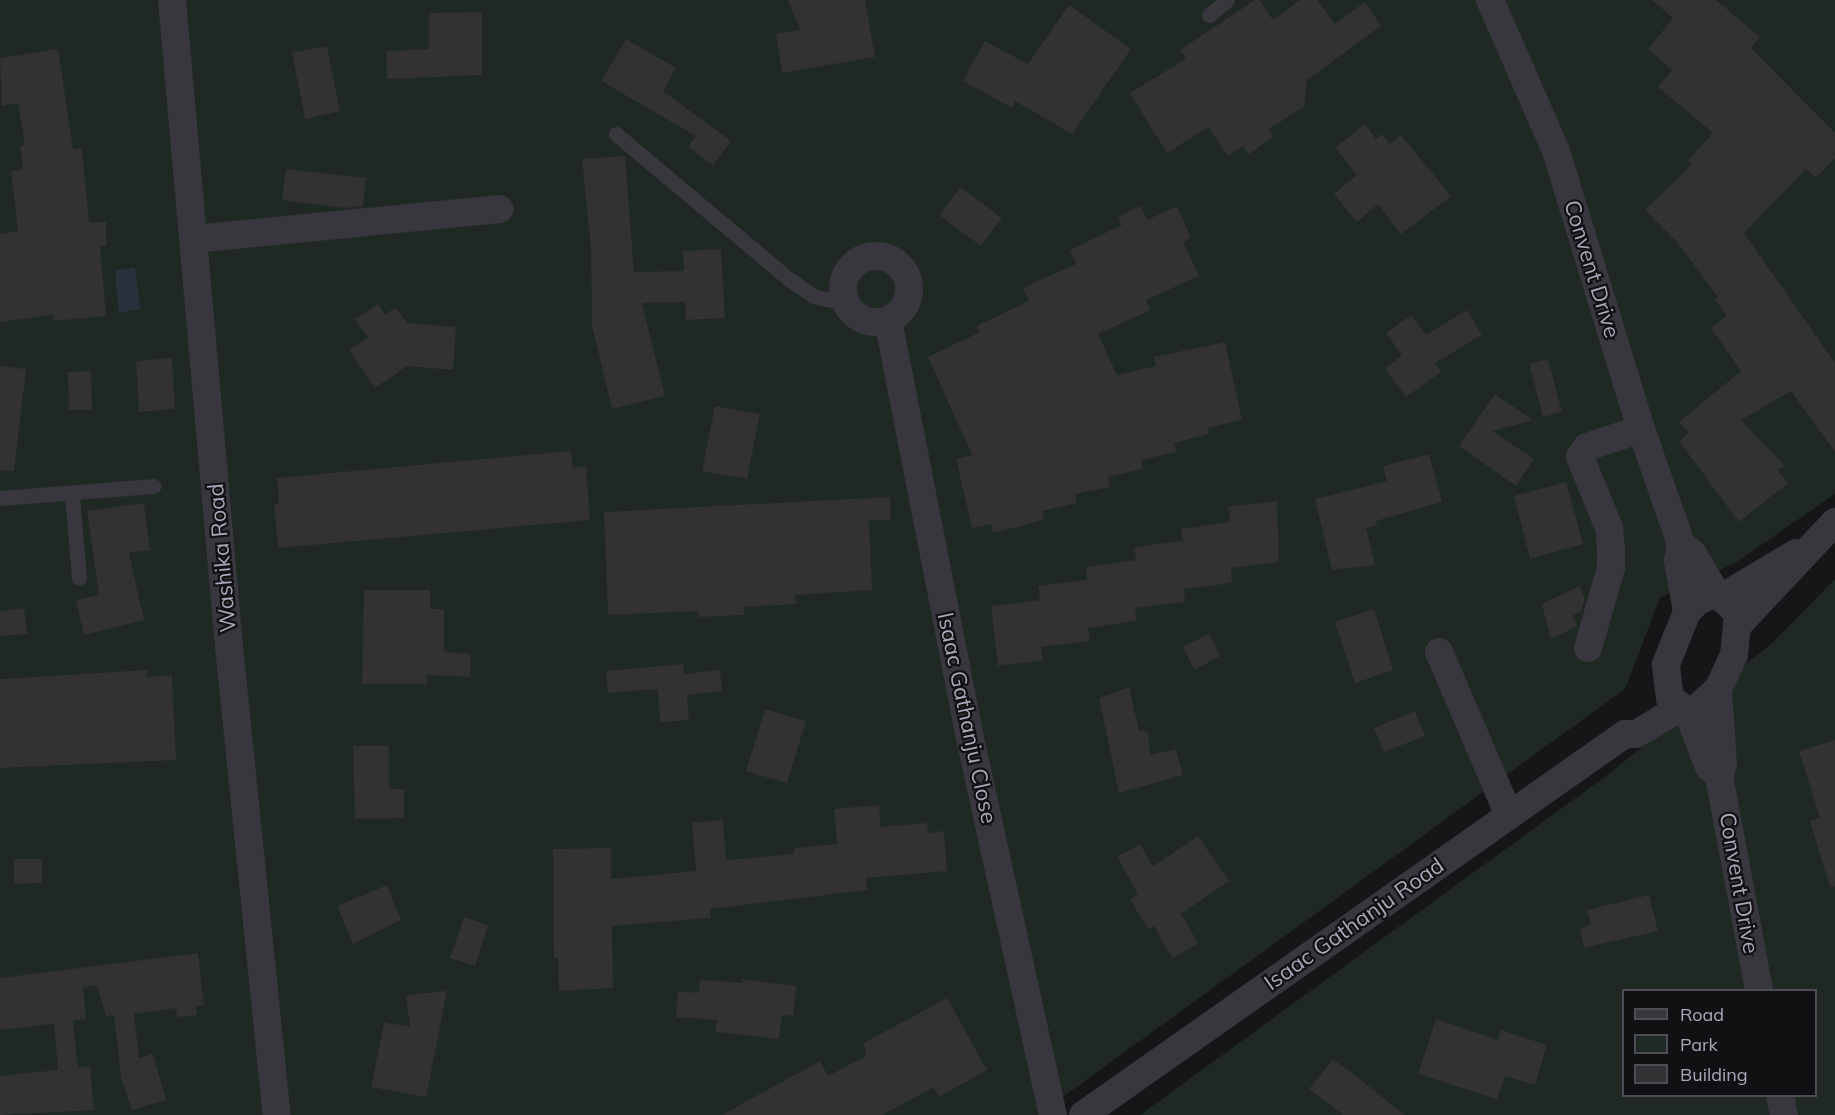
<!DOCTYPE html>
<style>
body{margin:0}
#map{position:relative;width:1835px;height:1115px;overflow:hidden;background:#161618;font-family:Mulish,sans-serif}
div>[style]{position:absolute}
.green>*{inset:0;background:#1f2823}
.water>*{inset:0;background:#2b303d}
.building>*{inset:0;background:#323134}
.service>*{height:15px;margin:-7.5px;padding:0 7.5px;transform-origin:7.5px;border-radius:7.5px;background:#37373d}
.minor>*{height:28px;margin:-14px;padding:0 14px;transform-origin:14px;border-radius:14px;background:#37373d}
.minor>.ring{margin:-14px;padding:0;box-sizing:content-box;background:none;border:28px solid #37373d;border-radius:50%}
span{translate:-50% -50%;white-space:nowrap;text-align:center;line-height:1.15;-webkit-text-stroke:4.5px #111113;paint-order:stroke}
.street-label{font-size:22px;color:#a7a8b9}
.legend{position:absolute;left:1622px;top:989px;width:195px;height:108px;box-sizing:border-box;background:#111113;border:2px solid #4d4d55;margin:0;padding:8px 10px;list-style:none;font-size:18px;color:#a7a8b9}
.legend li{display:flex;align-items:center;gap:12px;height:30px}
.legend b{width:30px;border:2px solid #4d4d55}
</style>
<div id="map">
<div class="green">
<div style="clip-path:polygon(0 0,1835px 0,1835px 494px,1735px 563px,1660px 598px,1625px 689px,1038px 1115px,0 1115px)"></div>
<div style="clip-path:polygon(evenodd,1835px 579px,1835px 1115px,1140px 1115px,1606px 776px,1772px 643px,1835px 579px,1624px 990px,1816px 990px,1816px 1096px,1624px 1096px,1624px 990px)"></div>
</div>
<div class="water">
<div style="clip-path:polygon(135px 268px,140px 309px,119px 313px,115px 270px)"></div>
</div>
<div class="building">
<div style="clip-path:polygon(788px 0,865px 0,875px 57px,782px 73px,776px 34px,800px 30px)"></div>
<div style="clip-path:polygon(1255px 0,1259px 0,1273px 20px,1300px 0,1317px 0,1335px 24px,1365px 2px,1381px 26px,1307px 80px,1304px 107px,1269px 129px,1273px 137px,1249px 154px,1243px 146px,1228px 156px,1208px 127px,1167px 153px,1130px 93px,1186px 59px,1180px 50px)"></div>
<div style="clip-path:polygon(1652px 0,1716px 0,1760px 37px,1751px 48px,1835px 133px,1835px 158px,1816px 178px,1806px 169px,1744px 233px,1835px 363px,1835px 452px,1791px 391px,1741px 420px,1785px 466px,1777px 470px,1788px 483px,1739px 522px,1679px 441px,1689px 433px,1679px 422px,1741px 371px,1711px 328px,1727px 316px,1715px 299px,1718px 297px,1678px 243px,1645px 210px,1692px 164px,1688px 160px,1713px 133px,1658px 87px,1672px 70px,1648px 49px,1673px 18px)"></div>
<div style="clip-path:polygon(1069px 5px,1131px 49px,1072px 134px,1015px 101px,1012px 108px,963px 81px,985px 41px,1028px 64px)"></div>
<div style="clip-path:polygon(482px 12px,482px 75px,387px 79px,386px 51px,429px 49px,429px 13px)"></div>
<div style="clip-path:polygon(626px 39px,676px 68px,663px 91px,731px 141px,713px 165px,688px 147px,696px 136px,601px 81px)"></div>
<div style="clip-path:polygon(327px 46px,340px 111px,305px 119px,292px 53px)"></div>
<div style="clip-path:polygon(58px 49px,73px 149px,82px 148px,89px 222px,106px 222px,106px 246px,100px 246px,106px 316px,53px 321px,53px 315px,0 322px,0 234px,18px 231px,11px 171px,23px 170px,20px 146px,25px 145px,18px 103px,2px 106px,0 58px)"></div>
<div style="clip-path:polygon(1365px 124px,1376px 139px,1382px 134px,1390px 144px,1401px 135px,1451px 196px,1401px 234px,1378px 204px,1357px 222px,1334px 194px,1357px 175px,1335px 148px)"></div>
<div style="clip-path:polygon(625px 156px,634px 272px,684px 271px,683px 251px,721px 249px,725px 318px,686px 320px,685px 302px,642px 303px,665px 396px,612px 409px,592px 326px,591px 247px,582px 159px)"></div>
<div style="clip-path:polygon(286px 169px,366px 178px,363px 206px,344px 208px,282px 200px)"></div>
<div style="clip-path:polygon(961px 187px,1002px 218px,981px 246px,939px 215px)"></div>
<div style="clip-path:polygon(1140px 206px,1147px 220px,1177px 206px,1191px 238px,1183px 242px,1199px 276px,1146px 300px,1151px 310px,1098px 334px,1117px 375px,1156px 366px,1154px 357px,1225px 342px,1242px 420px,1208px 428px,1209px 434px,1174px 443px,1176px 452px,1141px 460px,1143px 469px,1108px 477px,1111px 487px,1075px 494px,1077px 503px,1042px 511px,1044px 520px,993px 533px,991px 524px,972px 528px,956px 459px,972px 455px,928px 357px,980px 332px,977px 326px,1029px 301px,1023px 288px,1076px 264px,1070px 250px,1122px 225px,1118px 217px)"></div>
<div style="clip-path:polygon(378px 304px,385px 315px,396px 307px,407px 323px,456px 327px,453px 370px,407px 366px,375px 388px,349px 350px,368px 337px,355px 319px)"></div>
<div style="clip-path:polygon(1467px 310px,1482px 335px,1435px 363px,1441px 372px,1406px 397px,1385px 369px,1402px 355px,1386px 333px,1411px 315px,1426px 335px)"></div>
<div style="clip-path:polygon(172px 358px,175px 409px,139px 412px,136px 361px)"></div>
<div style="clip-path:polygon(1548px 359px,1562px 412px,1543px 417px,1529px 364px)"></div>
<div style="clip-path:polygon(0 366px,26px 369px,14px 471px,0 470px)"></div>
<div style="clip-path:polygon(91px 371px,92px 410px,69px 410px,68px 372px)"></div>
<div style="clip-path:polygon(1495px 394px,1533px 420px,1492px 431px,1534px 459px,1516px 486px,1459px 446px)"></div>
<div style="clip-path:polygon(715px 406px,760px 414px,747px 479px,702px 471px)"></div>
<div style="clip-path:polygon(571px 451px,573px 468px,586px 466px,590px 520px,278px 548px,274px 504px,279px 504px,277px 478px)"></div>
<div style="clip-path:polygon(1429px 454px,1442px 502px,1376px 521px,1377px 525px,1366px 528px,1375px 565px,1332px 570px,1315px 499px,1387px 481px,1383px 466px)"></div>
<div style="clip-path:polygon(1566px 482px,1583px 544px,1530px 559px,1514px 496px)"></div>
<div style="clip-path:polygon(890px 497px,891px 520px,869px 520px,872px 590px,795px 595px,796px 604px,744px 607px,744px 615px,699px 617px,699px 611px,608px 615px,604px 512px)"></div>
<div style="clip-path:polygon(1277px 501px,1279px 562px,1231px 568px,1232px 583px,1184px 589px,1185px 602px,1135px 608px,1137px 621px,1088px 628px,1090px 641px,1041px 647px,1043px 660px,998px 666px,991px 606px,1040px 600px,1038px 586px,1087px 580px,1086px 567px,1136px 560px,1134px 547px,1183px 541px,1181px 529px,1230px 522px,1228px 507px)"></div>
<div style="clip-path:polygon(144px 503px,150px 550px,129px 553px,144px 620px,84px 635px,76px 600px,99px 595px,87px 511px)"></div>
<div style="clip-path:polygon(1579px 586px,1585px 598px,1581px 611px,1573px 615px,1577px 626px,1551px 639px,1542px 604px)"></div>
<div style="clip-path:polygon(364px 590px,430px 590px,430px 609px,444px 609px,444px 652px,471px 654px,470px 677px,427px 675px,427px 684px,362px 684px)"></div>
<div style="clip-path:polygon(24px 608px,27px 634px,0 636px,0 611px)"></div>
<div style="clip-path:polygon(1374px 609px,1393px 670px,1355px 683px,1335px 622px)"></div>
<div style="clip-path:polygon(1209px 634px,1220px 656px,1194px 670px,1183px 647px)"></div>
<div style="clip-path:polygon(683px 664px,684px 674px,720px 670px,722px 691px,687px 695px,689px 720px,660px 722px,658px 689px,608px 693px,606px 671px)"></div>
<div style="clip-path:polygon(147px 670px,147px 677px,172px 675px,176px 760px,0 768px,0 679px)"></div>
<div style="clip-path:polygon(1129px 687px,1139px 731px,1148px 732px,1150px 755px,1176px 749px,1183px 775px,1119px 793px,1099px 698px)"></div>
<div style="clip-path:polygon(765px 709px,806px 721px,787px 783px,746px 771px)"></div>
<div style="clip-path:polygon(1415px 711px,1425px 736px,1384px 752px,1374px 728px)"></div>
<div style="clip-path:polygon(1835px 740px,1835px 886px,1830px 887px,1810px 821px,1820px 818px,1799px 751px)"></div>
<div style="clip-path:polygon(353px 746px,389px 746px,389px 789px,404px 789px,404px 818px,355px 819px)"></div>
<div style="clip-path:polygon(879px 805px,881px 827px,927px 823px,928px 833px,944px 831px,947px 871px,866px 878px,867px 890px,710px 909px,711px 918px,612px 926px,613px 988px,559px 991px,558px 958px,554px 958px,553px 849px,611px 848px,611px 879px,696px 871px,692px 823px,723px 820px,726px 860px,794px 854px,794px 848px,837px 844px,834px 809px)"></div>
<div style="clip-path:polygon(1198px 836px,1229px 881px,1181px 914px,1198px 943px,1173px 959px,1154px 926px,1149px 930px,1130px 900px,1138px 894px,1117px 857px,1140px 844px,1153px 866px)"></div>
<div style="clip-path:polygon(14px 859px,42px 859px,42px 883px,14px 884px)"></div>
<div style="clip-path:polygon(387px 885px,401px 920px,353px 944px,337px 906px)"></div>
<div style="clip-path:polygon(1649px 895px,1658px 931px,1584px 948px,1580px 928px,1591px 925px,1587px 910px)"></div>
<div style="clip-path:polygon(464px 917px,488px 925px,475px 966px,450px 958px)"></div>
<div style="clip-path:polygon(198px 953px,204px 1005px,196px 1006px,197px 1015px,177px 1017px,176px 1008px,134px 1014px,139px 1058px,153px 1054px,166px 1100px,132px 1110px,121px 1078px,114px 1015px,106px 1016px,97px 985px,83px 988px,86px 1019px,73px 1021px,78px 1068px,90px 1066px,94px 1110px,0 1115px,0 1076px,58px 1070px,54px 1024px,0 1030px,0 978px)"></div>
<div style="clip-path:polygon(742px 979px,796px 986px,793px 1016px,782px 1015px,779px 1039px,715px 1032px,717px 1020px,676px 1017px,678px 991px,699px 993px,700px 980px,742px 983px)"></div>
<div style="clip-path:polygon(447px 991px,426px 1097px,371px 1087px,384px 1022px,410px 1027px,406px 995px)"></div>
<div style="clip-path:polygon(947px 998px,987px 1070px,939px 1097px,934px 1087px,882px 1115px,722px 1115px,820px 1061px,828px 1076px,866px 1056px,864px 1043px)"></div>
<div style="clip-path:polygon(1436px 1019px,1498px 1040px,1501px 1030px,1547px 1045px,1535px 1085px,1505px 1076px,1497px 1099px,1418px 1074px)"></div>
<div style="clip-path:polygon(1333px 1059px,1361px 1080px,1405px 1115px,1343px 1115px,1309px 1089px)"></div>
</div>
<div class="service">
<div style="left:1209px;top:15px;width:23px;rotate:-40deg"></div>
<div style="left:616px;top:134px;width:226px;rotate:40deg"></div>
<div style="left:789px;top:279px;width:29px;rotate:35deg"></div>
<div style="left:813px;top:296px;width:34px;rotate:12deg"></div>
<div style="left:72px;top:495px;width:83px;rotate:85.2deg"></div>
<div style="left:0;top:498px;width:154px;rotate:-4.5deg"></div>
</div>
<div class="minor">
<div style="left:172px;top:0;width:649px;rotate:84.96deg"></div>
<div style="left:229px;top:646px;width:471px;rotate:84.2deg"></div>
<div style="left:1490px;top:0;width:165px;rotate:66.4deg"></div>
<div style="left:1556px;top:151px;width:291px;rotate:73deg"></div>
<div style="left:1641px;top:429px;width:122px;rotate:70.8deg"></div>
<div style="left:1681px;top:544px;width:17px;rotate:100deg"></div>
<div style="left:1678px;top:561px;width:52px;rotate:80deg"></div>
<div style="left:194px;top:239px;width:307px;rotate:-5.6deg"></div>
<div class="ring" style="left:843px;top:256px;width:38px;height:38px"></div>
<div style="left:888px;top:320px;width:417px;rotate:78.9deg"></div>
<div style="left:968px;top:729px;width:395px;rotate:77.6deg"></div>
<div style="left:1681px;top:544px;width:16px;rotate:40deg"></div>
<div style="left:1693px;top:554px;width:45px;rotate:59.5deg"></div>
<div style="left:1716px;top:593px;width:30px;rotate:42deg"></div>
<div style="left:1738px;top:613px;width:42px;rotate:95.4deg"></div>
<div style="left:1734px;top:655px;width:38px;rotate:115deg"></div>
<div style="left:1718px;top:689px;width:30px;rotate:138deg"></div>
<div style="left:1696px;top:709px;width:9px;rotate:174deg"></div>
<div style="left:1687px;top:710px;width:20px;rotate:-147deg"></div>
<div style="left:1670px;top:699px;width:35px;rotate:-97deg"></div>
<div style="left:1666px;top:664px;width:56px;rotate:-68deg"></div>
<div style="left:1687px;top:612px;width:16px;rotate:-45deg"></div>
<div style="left:1698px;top:601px;width:20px;rotate:-24deg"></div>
<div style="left:1724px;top:596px;width:84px;rotate:-30.8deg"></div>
<div style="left:1740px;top:623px;width:139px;rotate:-46.8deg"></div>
<div style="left:1588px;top:648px;width:83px;rotate:-74deg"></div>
<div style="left:1611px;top:568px;width:19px;rotate:-90deg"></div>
<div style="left:1611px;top:549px;width:21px;rotate:-95deg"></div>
<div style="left:1609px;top:528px;width:77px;rotate:-112.2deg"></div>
<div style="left:1580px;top:457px;width:12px;rotate:-55deg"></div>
<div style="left:1587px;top:447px;width:57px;rotate:-18.4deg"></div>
<div style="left:1439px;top:652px;width:177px;rotate:66.8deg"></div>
<div style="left:1718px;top:689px;width:75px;rotate:86.2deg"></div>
<div style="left:1723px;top:764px;width:13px;rotate:108deg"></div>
<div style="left:1687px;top:710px;width:61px;rotate:68.9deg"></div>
<div style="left:1709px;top:767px;width:13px;rotate:42deg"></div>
<div style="left:1625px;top:734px;width:11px"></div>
<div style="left:1636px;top:734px;width:51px;rotate:-30.6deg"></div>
<div style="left:1719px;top:776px;width:218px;rotate:79.4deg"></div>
<div style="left:1780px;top:1096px;width:19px;rotate:78deg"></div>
<div style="left:1083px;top:1115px;width:663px;rotate:-35.11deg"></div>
</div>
<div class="street-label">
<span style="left:1592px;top:269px;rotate:73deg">Convent Drive</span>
<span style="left:222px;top:558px;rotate:-95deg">Washika Road</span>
<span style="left:967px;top:718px;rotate:78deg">Isaac Gathanju Close</span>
<span style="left:1739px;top:883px;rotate:80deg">Convent Drive</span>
<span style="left:1354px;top:924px;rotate:-35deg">Isaac Gathanju Road</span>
</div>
<ul class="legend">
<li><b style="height:8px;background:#37373d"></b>Road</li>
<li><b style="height:16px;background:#1f2823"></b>Park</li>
<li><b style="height:16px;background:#323134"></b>Building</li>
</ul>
</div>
